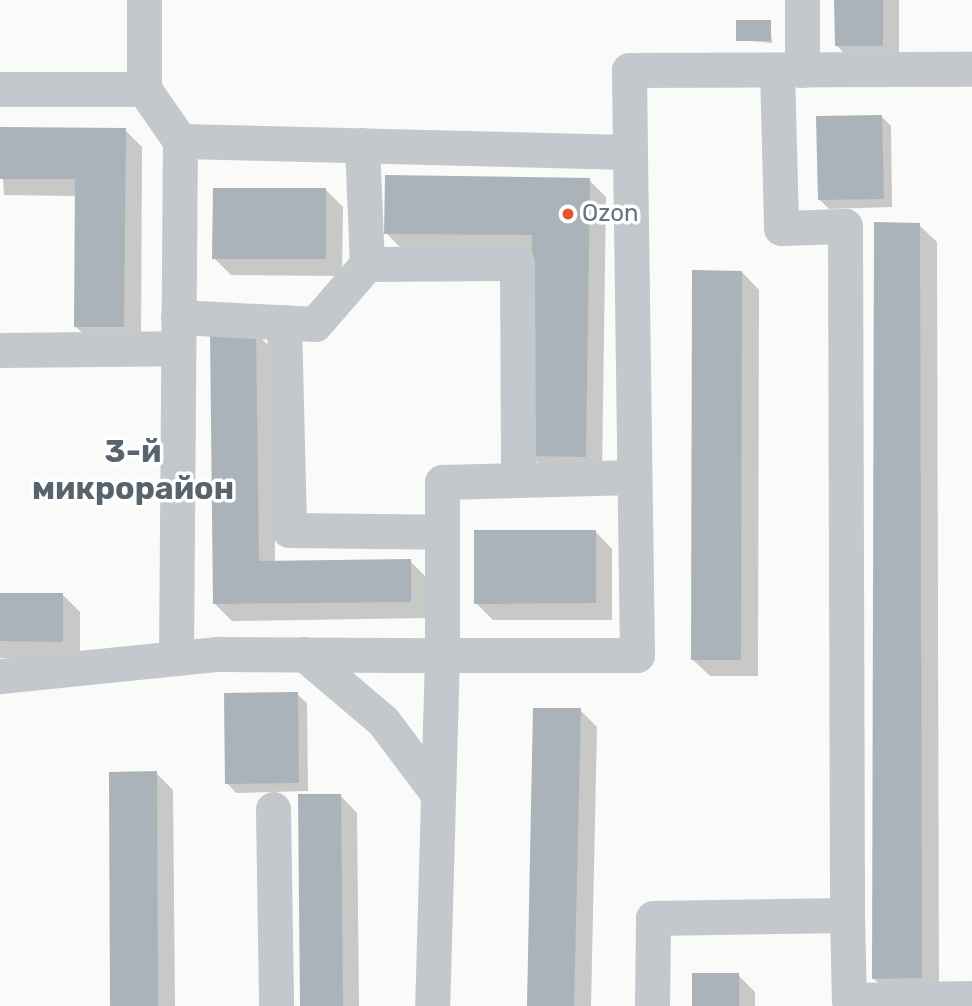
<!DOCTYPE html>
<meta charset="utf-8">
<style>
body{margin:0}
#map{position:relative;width:972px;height:1006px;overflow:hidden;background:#fafaf8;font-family:Rubik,sans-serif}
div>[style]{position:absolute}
.shadow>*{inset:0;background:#0003}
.building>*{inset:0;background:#aab3b9}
.minor>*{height:35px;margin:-17.5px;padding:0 17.5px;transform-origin:17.5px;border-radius:17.5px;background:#c3c8cc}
.dots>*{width:19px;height:19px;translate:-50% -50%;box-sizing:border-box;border:4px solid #fff;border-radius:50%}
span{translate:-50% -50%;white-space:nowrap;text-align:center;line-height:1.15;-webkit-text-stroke:7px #fff;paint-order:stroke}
.poi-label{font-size:24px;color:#657683}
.left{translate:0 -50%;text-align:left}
.district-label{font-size:32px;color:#57646e;font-weight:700}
</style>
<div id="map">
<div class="shadow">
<div style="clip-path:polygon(836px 0,899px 0,899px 63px,854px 63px,836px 45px)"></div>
<div style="clip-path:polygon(770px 22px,772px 43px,738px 40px)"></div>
<div style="clip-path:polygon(882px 117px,891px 126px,892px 207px,829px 209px,819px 199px)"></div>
<div style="clip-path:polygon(0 129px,125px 130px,142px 147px,141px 344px,93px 343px,75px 326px,76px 196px,4px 195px)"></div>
<div style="clip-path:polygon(589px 180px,606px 197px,602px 474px,548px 473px,531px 456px,534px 252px,403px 250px,386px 233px)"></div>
<div style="clip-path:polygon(326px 190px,343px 207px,342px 276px,231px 275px,214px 258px)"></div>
<div style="clip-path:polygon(919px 225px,937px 242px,939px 995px,891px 996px,874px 979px)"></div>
<div style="clip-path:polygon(742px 272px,759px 290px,758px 676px,710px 676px,692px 659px)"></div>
<div style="clip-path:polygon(256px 333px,273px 350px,275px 562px,410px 561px,427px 578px,428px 618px,232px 621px,215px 604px)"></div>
<div style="clip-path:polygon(595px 531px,612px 549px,612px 620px,493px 620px,476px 603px)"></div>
<div style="clip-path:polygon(0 595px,63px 595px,80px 612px,80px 658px,0 658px)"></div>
<div style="clip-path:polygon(297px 694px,307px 703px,308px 791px,236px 793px,227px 783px)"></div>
<div style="clip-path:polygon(580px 710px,597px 727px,591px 1006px,529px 1006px)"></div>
<div style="clip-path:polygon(156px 773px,173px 790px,175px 1006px,111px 1006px)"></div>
<div style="clip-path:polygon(340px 795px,357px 813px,359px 1006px,301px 1006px)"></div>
<div style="clip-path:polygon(738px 975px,755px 992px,755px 1006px,694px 1006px)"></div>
</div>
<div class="building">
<div style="clip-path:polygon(834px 0,883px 0,883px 46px,835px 46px)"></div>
<div style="clip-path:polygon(736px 20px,771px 20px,771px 41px,736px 41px)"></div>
<div style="clip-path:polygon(882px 115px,884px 199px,818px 200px,816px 116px)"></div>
<div style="clip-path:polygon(0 127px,126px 128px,124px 327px,74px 327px,75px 179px,0 179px)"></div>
<div style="clip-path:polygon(385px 175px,590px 178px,586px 457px,529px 456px,532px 235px,384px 234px)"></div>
<div style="clip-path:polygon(213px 188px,326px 188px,326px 259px,212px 259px)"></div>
<div style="clip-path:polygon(874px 222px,920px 223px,922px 978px,872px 979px)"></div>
<div style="clip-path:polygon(692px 270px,742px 271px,741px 660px,691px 660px)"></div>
<div style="clip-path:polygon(256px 331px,259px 561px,411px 559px,411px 602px,213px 604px,210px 332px)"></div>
<div style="clip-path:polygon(474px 530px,596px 530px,596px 603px,474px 604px)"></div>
<div style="clip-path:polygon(0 593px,63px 593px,63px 642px,0 641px)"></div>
<div style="clip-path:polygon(298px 692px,299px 783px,225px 784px,224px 693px)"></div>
<div style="clip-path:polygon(533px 708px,581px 708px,574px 1006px,527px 1006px)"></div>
<div style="clip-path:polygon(157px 771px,158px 1006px,110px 1006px,109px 772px)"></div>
<div style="clip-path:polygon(298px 794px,341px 794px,343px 1006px,300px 1006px)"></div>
<div style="clip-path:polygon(692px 973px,739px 973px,739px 1006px,692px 1006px)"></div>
</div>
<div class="minor">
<div style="left:144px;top:0;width:89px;rotate:90deg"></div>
<div style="left:777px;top:70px;width:158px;rotate:88.5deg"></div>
<div style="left:781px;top:228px;width:64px;rotate:-1.8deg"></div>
<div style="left:845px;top:226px;width:689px;rotate:89.83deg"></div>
<div style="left:802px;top:70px;width:70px;rotate:-90deg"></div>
<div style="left:0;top:89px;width:144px"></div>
<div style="left:144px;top:89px;width:63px;rotate:55.3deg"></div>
<div style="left:180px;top:141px;width:450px;rotate:1.4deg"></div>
<div style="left:630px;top:152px;width:82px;rotate:-90.7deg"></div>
<div style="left:629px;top:70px;width:343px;rotate:-0.2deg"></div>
<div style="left:367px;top:264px;width:150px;rotate:-0.4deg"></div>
<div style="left:517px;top:263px;width:217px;rotate:89.7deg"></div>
<div style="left:518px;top:480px;width:76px;rotate:178.5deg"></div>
<div style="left:442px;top:482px;width:173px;rotate:90deg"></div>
<div style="left:442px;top:655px;width:195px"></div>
<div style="left:637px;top:655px;width:503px;rotate:-90.8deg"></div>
<div style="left:178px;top:317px;width:137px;rotate:2.9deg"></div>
<div style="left:315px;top:324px;width:79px;rotate:-49.1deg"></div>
<div style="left:367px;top:264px;width:119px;rotate:-92.4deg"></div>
<div style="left:284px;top:322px;width:208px;rotate:88.6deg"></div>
<div style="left:289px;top:530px;width:153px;rotate:0.7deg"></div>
<div style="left:0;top:350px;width:178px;rotate:-0.6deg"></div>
<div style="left:518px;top:480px;width:116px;rotate:-1.5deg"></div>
<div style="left:304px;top:654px;width:104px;rotate:40.3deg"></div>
<div style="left:383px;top:721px;width:91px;rotate:53deg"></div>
<div style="left:176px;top:658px;width:517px;rotate:-89.56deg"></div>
<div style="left:0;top:676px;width:219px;rotate:-5.8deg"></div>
<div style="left:218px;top:654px;width:224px;rotate:0.3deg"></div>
<div style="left:442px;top:655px;width:351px;rotate:91.6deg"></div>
<div style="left:273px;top:809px;width:197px;rotate:89.1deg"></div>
<div style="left:652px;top:1006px;width:88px;rotate:-89.3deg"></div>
<div style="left:653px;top:918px;width:194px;rotate:-0.9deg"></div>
<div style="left:847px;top:915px;width:85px;rotate:88.7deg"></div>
<div style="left:849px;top:1000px;width:123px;rotate:-0.9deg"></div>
</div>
<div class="dots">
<div style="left:568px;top:214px;background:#e4572e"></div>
</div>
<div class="poi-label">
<span class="left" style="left:582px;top:214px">Ozon</span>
</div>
<div class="district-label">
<span style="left:133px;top:470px">3-й<br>микрорайон</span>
</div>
</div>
